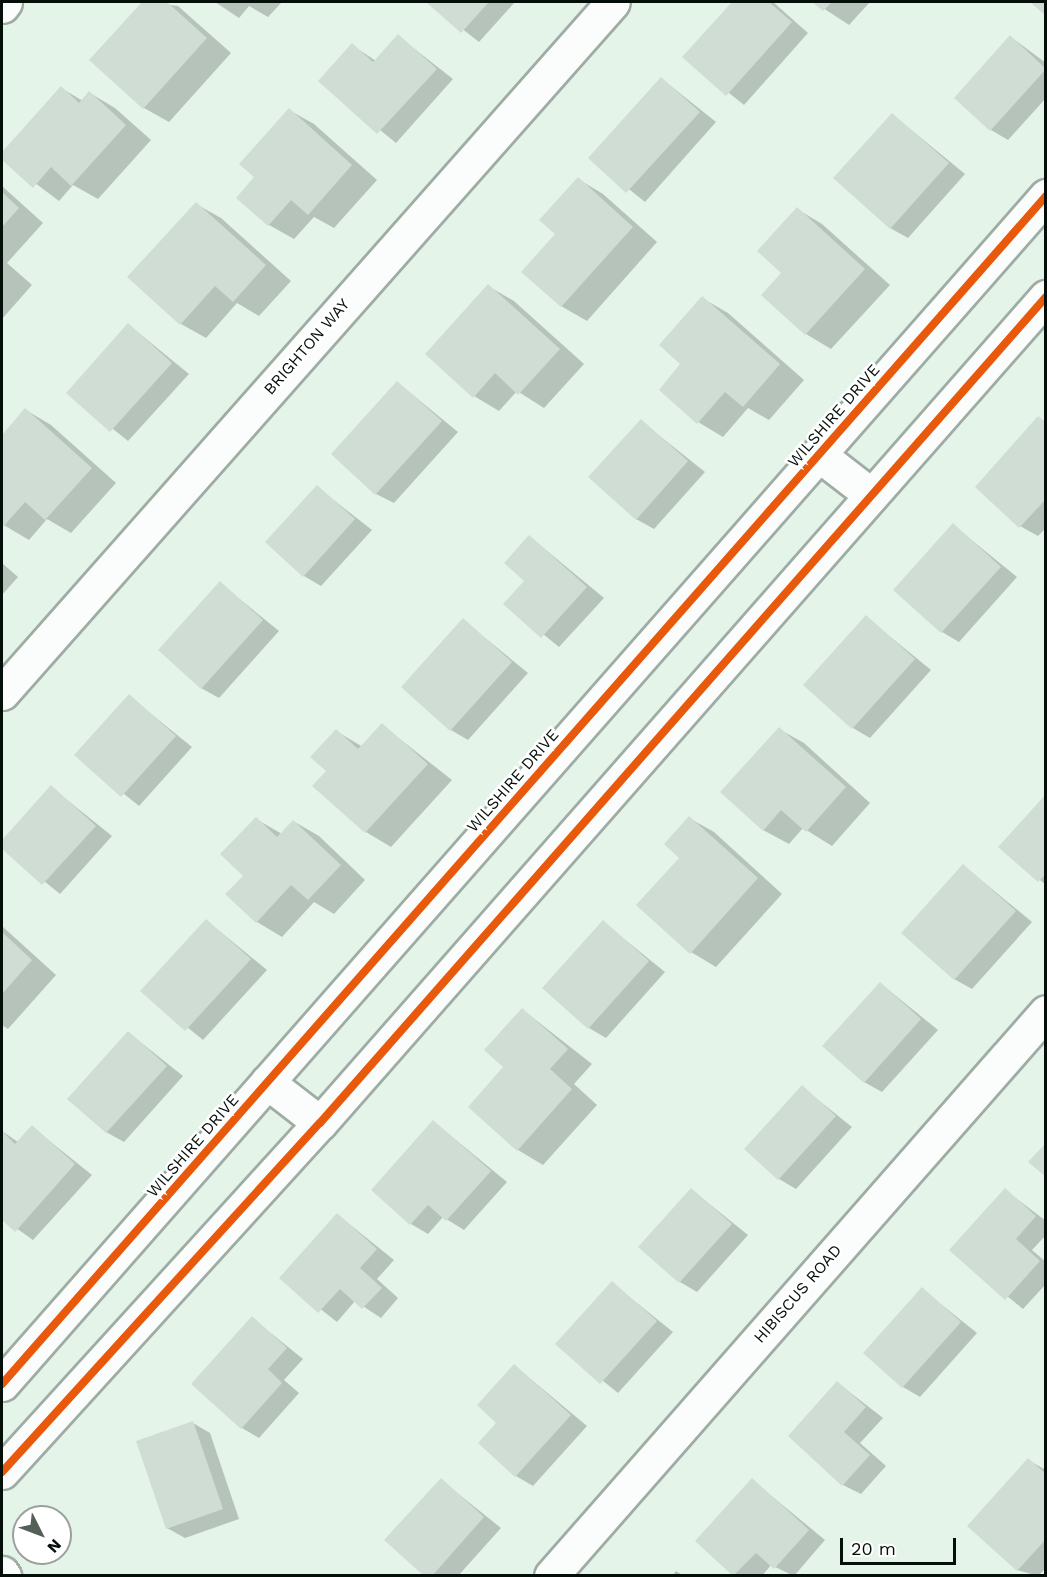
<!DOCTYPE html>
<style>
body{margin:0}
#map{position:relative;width:1047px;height:1577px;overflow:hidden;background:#e4f4e9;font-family:"Work Sans",sans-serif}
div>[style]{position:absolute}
.shadow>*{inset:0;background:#0003}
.building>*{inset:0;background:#d0ddd5}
.roads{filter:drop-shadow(2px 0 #9faca4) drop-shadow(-2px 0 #9faca4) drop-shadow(0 2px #9faca4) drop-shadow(0 -2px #9faca4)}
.minor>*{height:33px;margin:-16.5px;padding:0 16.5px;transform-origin:16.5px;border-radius:16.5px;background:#fbfdfc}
.cycleway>*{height:8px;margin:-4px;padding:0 4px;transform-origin:4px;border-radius:4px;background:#e8590c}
span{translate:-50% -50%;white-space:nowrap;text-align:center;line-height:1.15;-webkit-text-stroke:5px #fff;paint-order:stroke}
.street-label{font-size:16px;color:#050f09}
.frame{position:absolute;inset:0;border:3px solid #050f09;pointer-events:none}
.north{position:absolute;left:12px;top:1505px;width:60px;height:60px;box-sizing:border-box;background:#fff;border:2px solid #9b9f9d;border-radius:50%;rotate:132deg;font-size:16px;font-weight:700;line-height:24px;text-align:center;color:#050f09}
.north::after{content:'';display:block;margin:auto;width:21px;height:27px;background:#535f57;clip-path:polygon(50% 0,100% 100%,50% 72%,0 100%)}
.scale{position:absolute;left:840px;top:1538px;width:116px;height:27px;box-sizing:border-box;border:3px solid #050f09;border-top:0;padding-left:8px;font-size:18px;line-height:21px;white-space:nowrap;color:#050f09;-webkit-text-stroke:4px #fff;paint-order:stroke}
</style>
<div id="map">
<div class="shadow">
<div style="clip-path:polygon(144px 2px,178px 6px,231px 53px,169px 122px,144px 108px,91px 60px)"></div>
<div style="clip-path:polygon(215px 2px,282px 2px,268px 17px,249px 6px,239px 18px)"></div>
<div style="clip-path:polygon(428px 2px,515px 2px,479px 42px)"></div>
<div style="clip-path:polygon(734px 2px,773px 2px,808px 33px,744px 105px,684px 57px)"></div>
<div style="clip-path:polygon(814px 2px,870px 2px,849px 25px)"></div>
<div style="clip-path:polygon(398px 36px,453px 79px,396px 143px,320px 81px,352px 45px,376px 61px)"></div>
<div style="clip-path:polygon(1011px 37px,1046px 63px,1046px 98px,1008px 140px,991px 130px)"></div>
<div style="clip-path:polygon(662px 79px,716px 122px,645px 202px,590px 158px)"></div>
<div style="clip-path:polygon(61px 88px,83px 101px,90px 93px,115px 108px,151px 140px,98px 199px,73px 185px,59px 201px,2px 158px)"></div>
<div style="clip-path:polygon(289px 110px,314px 124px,377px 180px,334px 228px,314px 217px,294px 239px,269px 225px,257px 177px)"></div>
<div style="clip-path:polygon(893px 115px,965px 174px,908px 238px,890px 228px)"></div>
<div style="clip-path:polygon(578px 179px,603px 194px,657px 242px,587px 321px,561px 306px,557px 234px)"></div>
<div style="clip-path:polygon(2px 186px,43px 223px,7px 263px,32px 285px,2px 319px)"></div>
<div style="clip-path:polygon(196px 204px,221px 218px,291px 281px,259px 316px,237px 303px,206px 338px,181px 324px)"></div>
<div style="clip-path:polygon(797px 209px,822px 224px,890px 285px,831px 349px,806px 334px,763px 295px,783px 273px)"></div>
<div style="clip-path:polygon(488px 286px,514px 301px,584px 364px,544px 408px,517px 391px,499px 411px,474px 396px)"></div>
<div style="clip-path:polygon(702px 298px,728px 313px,804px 380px,769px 420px,748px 408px,723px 437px,698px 422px,683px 364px)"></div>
<div style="clip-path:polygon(129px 325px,189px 374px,128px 441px,68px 393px)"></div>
<div style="clip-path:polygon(397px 382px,458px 432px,394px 503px,376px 494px)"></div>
<div style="clip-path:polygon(26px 410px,51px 425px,116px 483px,71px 533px,47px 519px,29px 540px,2px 524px,2px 437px)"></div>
<div style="clip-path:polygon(1039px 418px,1046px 422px,1046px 528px,1038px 536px,1020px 526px)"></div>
<div style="clip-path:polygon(641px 421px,705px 472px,654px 529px,636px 519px)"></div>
<div style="clip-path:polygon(317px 487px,372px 530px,321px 586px,304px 576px)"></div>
<div style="clip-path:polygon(953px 525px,1017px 577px,959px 642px,942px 632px)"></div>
<div style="clip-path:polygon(529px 536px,604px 598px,559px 647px,505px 603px,526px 581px)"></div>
<div style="clip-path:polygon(2px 563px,18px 577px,2px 595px)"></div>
<div style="clip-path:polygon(220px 583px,279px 631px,219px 698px,201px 688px)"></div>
<div style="clip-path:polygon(866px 617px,931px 670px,870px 738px,853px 728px)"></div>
<div style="clip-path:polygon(463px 620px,528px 673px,468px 740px,451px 730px)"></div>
<div style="clip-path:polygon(129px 696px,192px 747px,139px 806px,76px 755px)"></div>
<div style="clip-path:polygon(382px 725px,452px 780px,391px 847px,366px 832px,314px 786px,328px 771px,336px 731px,363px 747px)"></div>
<div style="clip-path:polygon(779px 729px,804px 743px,870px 803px,832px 846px,803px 828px,789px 844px,763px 830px)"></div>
<div style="clip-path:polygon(51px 787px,112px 836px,60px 894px,2px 847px)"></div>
<div style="clip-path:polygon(1046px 797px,1046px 885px,1001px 847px)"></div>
<div style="clip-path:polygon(689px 818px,714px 832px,782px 894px,716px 967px,691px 952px,681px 858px)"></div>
<div style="clip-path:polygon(256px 819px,282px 834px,293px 821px,319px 836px,365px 880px,334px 914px,314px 902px,282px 937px,257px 922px,245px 875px)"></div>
<div style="clip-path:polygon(964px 866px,1032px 922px,972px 989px,954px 979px)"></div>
<div style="clip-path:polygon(206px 920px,267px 970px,203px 1040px,143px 991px)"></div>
<div style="clip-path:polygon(603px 922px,665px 972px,606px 1038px,589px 1028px)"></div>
<div style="clip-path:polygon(2px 926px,56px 975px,8px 1029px,2px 1025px)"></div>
<div style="clip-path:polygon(880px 983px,938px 1030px,882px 1092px,864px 1082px)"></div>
<div style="clip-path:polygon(523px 1010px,592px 1064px,574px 1084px,597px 1105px,543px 1165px,518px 1150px,505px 1067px)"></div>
<div style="clip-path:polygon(129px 1033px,183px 1076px,124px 1142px,106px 1132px)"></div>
<div style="clip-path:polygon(802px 1087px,852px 1127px,796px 1189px,779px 1179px)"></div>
<div style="clip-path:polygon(434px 1122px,507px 1182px,464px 1230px,443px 1217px,428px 1234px,411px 1224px)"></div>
<div style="clip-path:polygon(32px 1127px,92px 1175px,33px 1240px,2px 1218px,2px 1131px,18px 1142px)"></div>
<div style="clip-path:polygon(692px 1190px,748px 1235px,697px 1292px,680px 1282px)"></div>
<div style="clip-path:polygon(1005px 1190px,1046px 1221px,1046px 1235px,1032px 1250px,1046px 1262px,1046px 1284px,1023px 1309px,951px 1250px)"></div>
<div style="clip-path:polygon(338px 1215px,394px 1260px,377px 1279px,398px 1298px,381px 1318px,355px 1301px,337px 1322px,281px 1278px)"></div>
<div style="clip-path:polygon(612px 1283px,673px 1332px,618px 1393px,557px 1344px)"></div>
<div style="clip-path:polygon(922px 1289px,977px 1333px,920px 1397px,903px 1387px)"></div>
<div style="clip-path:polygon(252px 1318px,303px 1359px,284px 1380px,299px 1393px,259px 1438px,242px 1428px)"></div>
<div style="clip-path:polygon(515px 1366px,587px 1426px,533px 1486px,516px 1476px,498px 1423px)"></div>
<div style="clip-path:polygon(838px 1383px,883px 1418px,860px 1443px,886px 1466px,861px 1494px,843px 1485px)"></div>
<div style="clip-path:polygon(193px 1423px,210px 1433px,239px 1519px,185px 1538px,167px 1528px)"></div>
<div style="clip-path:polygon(1028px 1460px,1046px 1470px,1046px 1568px,1038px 1576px,1017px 1570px)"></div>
<div style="clip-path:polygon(441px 1480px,501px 1528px,458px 1576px,426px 1576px)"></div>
<div style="clip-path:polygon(752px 1480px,825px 1540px,794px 1576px,771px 1565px,762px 1576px,735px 1576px,697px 1541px)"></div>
<div style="clip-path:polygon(676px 1571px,684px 1576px,672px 1576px)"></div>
</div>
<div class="building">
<div style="clip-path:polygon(142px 2px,167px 2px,207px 38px,143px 109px,89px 60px)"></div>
<div style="clip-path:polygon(426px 2px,489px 2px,461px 33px)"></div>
<div style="clip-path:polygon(732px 2px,769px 2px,792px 22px,726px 96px,682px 57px)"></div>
<div style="clip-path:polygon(812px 2px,832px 2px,823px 11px)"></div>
<div style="clip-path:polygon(1030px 2px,1046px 2px,1046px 16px)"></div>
<div style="clip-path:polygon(398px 34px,437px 69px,377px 134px,318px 81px,352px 43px,373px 62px)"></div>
<div style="clip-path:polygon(1010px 35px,1046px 69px,990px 131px,954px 98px)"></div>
<div style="clip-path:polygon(661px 77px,700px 112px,626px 193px,588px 158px)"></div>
<div style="clip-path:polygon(61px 86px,79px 103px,89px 91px,126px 125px,71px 186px,51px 167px,33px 188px,2px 160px,2px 152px)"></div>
<div style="clip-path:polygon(289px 108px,352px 165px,308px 215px,291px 200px,268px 226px,236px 198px,254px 177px,239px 164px)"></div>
<div style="clip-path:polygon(892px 113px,949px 163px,890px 229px,833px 178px)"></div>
<div style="clip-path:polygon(578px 177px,633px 227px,561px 307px,521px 272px,555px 234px,539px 220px)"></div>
<div style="clip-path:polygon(2px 192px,19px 208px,2px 227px)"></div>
<div style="clip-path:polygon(196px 202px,266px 265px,233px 302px,215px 286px,180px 325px,127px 277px)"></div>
<div style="clip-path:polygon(797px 207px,865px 269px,805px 335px,761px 295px,781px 273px,757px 251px)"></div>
<div style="clip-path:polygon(488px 284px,560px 349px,518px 395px,495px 373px,473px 398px,425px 354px)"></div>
<div style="clip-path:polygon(702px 296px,780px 364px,743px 407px,725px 392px,697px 424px,659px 390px,680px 364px,659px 345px)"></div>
<div style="clip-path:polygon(128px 323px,172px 363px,110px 432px,66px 393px)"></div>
<div style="clip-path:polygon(397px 381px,442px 421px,375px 495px,331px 454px)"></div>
<div style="clip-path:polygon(25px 408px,92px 468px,45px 520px,25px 502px,2px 528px,2px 435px)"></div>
<div style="clip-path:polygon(1038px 416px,1046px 423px,1046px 499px,1019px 528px,975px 487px)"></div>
<div style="clip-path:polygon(641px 419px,688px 461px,636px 520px,588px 477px)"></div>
<div style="clip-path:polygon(317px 485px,355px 519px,303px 577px,265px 542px)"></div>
<div style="clip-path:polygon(953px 523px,1001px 567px,941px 633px,893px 590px)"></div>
<div style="clip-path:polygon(529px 535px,587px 587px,541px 638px,503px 604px,524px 581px,504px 563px)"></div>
<div style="clip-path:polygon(220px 581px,263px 620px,201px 689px,158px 650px)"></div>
<div style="clip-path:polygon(866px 615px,915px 659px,852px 729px,803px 685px)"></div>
<div style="clip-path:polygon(463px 618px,512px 662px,450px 731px,401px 687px)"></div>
<div style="clip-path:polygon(129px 694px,176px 736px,121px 797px,74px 755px)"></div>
<div style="clip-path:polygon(382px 723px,428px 764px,365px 833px,312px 786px,326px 771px,310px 757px,336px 729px,358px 749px)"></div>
<div style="clip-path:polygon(779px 727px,846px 787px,806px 832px,781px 810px,763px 831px,720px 792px)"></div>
<div style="clip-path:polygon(51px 785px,96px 826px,42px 885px,2px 849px,2px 840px)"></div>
<div style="clip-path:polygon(1046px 794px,1046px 874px,1038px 882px,998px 847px)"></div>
<div style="clip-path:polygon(689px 816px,758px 878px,690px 954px,636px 905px,679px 858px,664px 844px)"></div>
<div style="clip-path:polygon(256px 817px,277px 837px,293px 820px,341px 865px,308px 900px,291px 885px,256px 923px,225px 894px,243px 876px,220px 854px)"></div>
<div style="clip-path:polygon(963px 864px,1016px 911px,954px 980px,901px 933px)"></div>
<div style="clip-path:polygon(206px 919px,251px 959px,185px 1031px,140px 991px)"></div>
<div style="clip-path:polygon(603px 920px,649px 961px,588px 1029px,542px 988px)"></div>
<div style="clip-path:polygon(2px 932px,32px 960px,2px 994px)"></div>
<div style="clip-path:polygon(880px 982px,921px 1019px,864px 1083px,822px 1046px)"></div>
<div style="clip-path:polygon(522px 1008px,568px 1049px,550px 1069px,572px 1089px,517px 1151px,468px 1107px,503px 1067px,484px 1050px)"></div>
<div style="clip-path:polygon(128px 1031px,167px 1066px,106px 1133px,67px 1099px)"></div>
<div style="clip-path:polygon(802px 1085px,836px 1116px,778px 1180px,744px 1149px)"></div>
<div style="clip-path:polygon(433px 1120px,491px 1171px,446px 1221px,428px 1205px,410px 1225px,371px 1190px)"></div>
<div style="clip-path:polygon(32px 1125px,75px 1164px,15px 1232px,2px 1220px,2px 1131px,15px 1144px)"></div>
<div style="clip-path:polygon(1046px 1143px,1046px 1177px,1028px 1162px)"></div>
<div style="clip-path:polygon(691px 1188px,732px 1224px,679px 1283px,638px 1247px)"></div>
<div style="clip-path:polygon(1005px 1188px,1036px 1216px,1016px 1239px,1040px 1261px,1005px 1300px,949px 1250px)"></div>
<div style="clip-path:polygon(337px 1213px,377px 1249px,360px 1268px,382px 1288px,362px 1309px,340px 1289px,318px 1313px,279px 1278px)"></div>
<div style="clip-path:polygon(612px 1281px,657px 1321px,600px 1384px,555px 1344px)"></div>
<div style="clip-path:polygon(922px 1287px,961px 1322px,902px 1388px,863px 1353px)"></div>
<div style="clip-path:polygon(252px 1316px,287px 1348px,268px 1369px,282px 1383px,241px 1429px,191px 1384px)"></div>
<div style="clip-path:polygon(514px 1364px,571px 1415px,515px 1477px,478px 1443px,496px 1423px,477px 1405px)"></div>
<div style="clip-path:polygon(837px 1381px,866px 1407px,844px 1432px,870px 1455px,842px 1486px,788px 1436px)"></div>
<div style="clip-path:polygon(193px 1421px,223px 1509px,166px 1529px,136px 1441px)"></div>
<div style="clip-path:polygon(1028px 1458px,1046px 1474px,1046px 1539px,1017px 1571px,967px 1526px)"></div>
<div style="clip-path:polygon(441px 1478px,484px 1517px,432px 1576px,424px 1576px,384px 1540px)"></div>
<div style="clip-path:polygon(752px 1478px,809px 1530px,774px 1569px,756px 1553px,733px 1576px,695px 1541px)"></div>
</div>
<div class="roads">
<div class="minor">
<div style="left:2px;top:6px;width:5px;rotate:-53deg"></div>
<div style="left:818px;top:454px;width:67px;rotate:37.7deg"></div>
<div style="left:2px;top:693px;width:922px;rotate:-48.52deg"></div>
<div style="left:267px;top:1082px;width:67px;rotate:37.7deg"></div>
<div style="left:2px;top:1384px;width:1582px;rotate:-48.69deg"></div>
<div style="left:2px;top:1472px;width:472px;rotate:-47.7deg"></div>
<div style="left:320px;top:1123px;width:1100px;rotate:-48.69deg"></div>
<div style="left:2px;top:1573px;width:4px;rotate:56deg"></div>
<div style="left:551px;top:1576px;width:750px;rotate:-48.73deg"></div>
</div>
</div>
<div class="cycleway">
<div style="left:2px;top:1384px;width:1582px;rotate:-48.69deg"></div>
<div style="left:2px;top:1472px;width:472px;rotate:-47.7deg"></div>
<div style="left:320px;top:1123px;width:1100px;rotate:-48.69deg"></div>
</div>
<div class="street-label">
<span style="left:307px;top:347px;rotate:-49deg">BRIGHTON WAY</span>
<span style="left:834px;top:416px;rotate:-49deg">WILSHIRE DRIVE</span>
<span style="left:513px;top:781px;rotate:-49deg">WILSHIRE DRIVE</span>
<span style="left:193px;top:1146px;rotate:-49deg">WILSHIRE DRIVE</span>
<span style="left:798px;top:1294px;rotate:-49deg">HIBISCUS ROAD</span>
</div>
<div class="frame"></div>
<div class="north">N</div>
<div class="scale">20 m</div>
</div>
